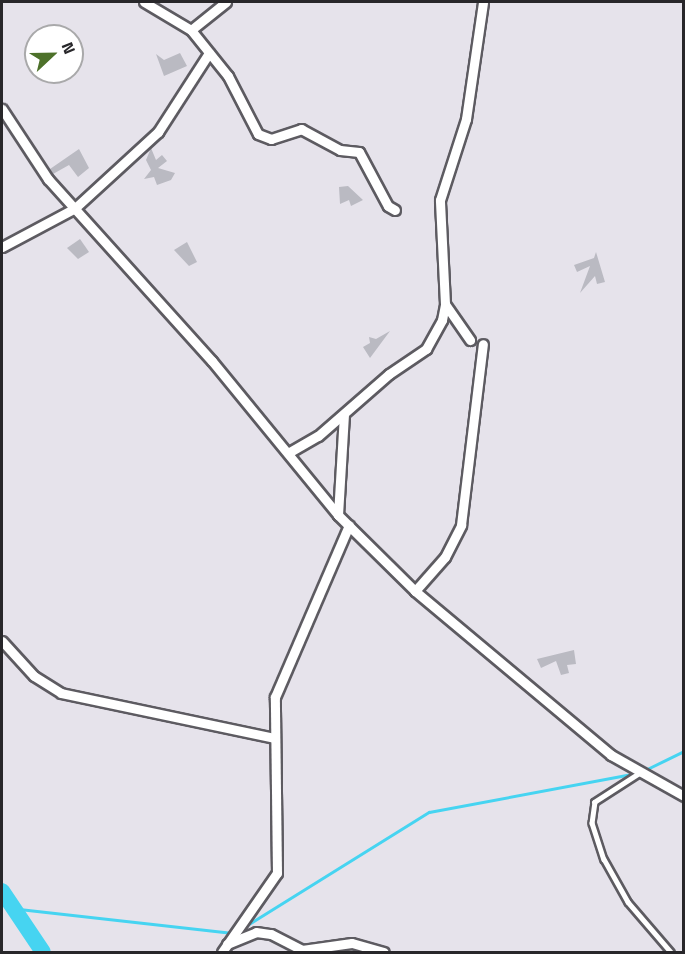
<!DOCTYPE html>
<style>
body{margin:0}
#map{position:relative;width:685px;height:954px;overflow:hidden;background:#e6e3eb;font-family:"Titillium Web",sans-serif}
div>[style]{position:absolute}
.stream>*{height:3px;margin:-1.5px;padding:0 1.5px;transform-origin:1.5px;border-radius:1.5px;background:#46d4f1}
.river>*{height:16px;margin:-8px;padding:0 8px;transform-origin:8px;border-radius:8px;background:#46d4f1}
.building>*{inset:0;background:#babac2}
.roads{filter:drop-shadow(2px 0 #5d5b61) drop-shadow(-2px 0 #5d5b61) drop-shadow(0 2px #5d5b61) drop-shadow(0 -2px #5d5b61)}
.lane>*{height:4.5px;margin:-2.25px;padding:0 2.25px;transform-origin:2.25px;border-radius:2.25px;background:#fff}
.street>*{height:9px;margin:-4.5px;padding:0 4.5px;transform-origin:4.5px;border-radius:4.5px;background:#fff}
span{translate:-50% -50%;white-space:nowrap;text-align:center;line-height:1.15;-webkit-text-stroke:5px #fff;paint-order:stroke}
.frame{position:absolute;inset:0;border:3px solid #28272a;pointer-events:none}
.north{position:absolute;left:24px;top:24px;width:60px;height:60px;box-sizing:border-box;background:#fff;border:2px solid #a9a9aa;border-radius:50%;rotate:68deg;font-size:16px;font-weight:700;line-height:24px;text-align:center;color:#28272a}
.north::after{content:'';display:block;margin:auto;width:21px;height:27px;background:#4d712a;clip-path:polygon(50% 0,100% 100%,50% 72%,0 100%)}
</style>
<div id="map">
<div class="stream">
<div style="left:645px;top:770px;width:43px;rotate:-26deg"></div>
<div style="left:10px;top:908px;width:224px;rotate:6.4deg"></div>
<div style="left:244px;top:927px;width:218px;rotate:-31.9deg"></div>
<div style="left:429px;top:812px;width:213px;rotate:-10.6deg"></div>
</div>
<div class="river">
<div style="left:2px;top:891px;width:73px;rotate:56.1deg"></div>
</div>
<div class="building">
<div style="clip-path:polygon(180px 53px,187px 66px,164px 76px,156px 54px,164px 60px)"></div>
<div style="clip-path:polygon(151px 148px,156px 160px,162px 155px,167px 161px,158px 168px,175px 173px,171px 180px,157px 185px,154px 177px,144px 179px,151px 170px,146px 160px)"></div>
<div style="clip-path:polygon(79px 149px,89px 168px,78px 177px,69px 165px,53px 174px,50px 169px)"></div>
<div style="clip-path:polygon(348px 186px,363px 200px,351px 206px,349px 200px,340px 204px,339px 187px)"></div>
<div style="clip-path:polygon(80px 239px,89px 252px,78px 259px,67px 248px)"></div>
<div style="clip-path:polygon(187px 242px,197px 262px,189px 266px,174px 250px)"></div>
<div style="clip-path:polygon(596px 252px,605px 282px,597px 284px,595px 276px,580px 293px,590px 266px,577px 272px,574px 265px,594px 258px)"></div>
<div style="clip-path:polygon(390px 331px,370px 358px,363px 347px,370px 343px,369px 337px,376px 339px)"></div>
<div style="clip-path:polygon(574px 650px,576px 664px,567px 665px,569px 673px,561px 675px,556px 661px,541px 668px,537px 659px)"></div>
</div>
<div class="roads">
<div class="lane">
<div style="left:640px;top:773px;width:54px;rotate:147.2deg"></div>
<div style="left:595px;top:802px;width:21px;rotate:98deg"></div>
<div style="left:592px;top:823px;width:38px;rotate:72deg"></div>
<div style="left:604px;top:859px;width:49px;rotate:60.8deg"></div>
<div style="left:628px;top:902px;width:66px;rotate:49.3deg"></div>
</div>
<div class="street">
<div style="left:144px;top:2px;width:55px;rotate:30.8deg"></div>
<div style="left:191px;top:30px;width:59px;rotate:51.2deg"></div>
<div style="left:228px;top:76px;width:65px;rotate:62.7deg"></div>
<div style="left:258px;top:134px;width:14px;rotate:21deg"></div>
<div style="left:271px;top:139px;width:32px;rotate:-18deg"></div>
<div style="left:301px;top:129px;width:44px;rotate:28.3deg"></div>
<div style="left:340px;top:150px;width:19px;rotate:6deg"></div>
<div style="left:359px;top:152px;width:61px;rotate:61.8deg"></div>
<div style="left:388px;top:206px;width:8px;rotate:30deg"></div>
<div style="left:191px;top:30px;width:45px;rotate:-38.7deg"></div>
<div style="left:2px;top:109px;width:84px;rotate:56.7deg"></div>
<div style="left:48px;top:179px;width:245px;rotate:48deg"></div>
<div style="left:212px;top:361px;width:199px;rotate:50.7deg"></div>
<div style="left:338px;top:515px;width:108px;rotate:44.6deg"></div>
<div style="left:415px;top:591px;width:256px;rotate:39.9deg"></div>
<div style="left:611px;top:755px;width:84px;rotate:29.3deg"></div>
<div style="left:2px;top:247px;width:83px;rotate:-28.1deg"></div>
<div style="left:75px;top:208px;width:113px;rotate:-42.5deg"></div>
<div style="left:158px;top:132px;width:94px;rotate:-57.2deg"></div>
<div style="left:445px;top:304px;width:44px;rotate:55.2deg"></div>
<div style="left:288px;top:453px;width:34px;rotate:-30deg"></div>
<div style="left:318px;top:436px;width:94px;rotate:-41.1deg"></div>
<div style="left:389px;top:374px;width:45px;rotate:-34deg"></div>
<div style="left:426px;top:349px;width:33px;rotate:-61deg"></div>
<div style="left:442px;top:320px;width:16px;rotate:-79deg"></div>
<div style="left:445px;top:304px;width:104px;rotate:-92.8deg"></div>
<div style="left:440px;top:200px;width:85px;rotate:-72.2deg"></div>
<div style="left:466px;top:119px;width:118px;rotate:-81.7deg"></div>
<div style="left:338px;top:515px;width:100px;rotate:-86.6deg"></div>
<div style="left:415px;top:591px;width:45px;rotate:-48.6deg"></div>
<div style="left:445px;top:557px;width:36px;rotate:-63deg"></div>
<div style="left:461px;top:525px;width:182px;rotate:-83.1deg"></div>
<div style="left:2px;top:641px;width:47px;rotate:47.6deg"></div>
<div style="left:34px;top:676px;width:32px;rotate:32deg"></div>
<div style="left:61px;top:693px;width:218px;rotate:11.9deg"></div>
<div style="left:227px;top:944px;width:31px;rotate:-22deg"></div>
<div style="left:256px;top:932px;width:15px;rotate:8deg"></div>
<div style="left:271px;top:934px;width:35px;rotate:27deg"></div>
<div style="left:302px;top:950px;width:50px;rotate:-8deg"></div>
<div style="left:352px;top:943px;width:33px;rotate:16deg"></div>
<div style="left:222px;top:952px;width:96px;rotate:-55.2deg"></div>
<div style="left:277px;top:873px;width:176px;rotate:-90.7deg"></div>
<div style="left:275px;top:697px;width:187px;rotate:-66.7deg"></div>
</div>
</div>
<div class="frame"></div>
<div class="north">N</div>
</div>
